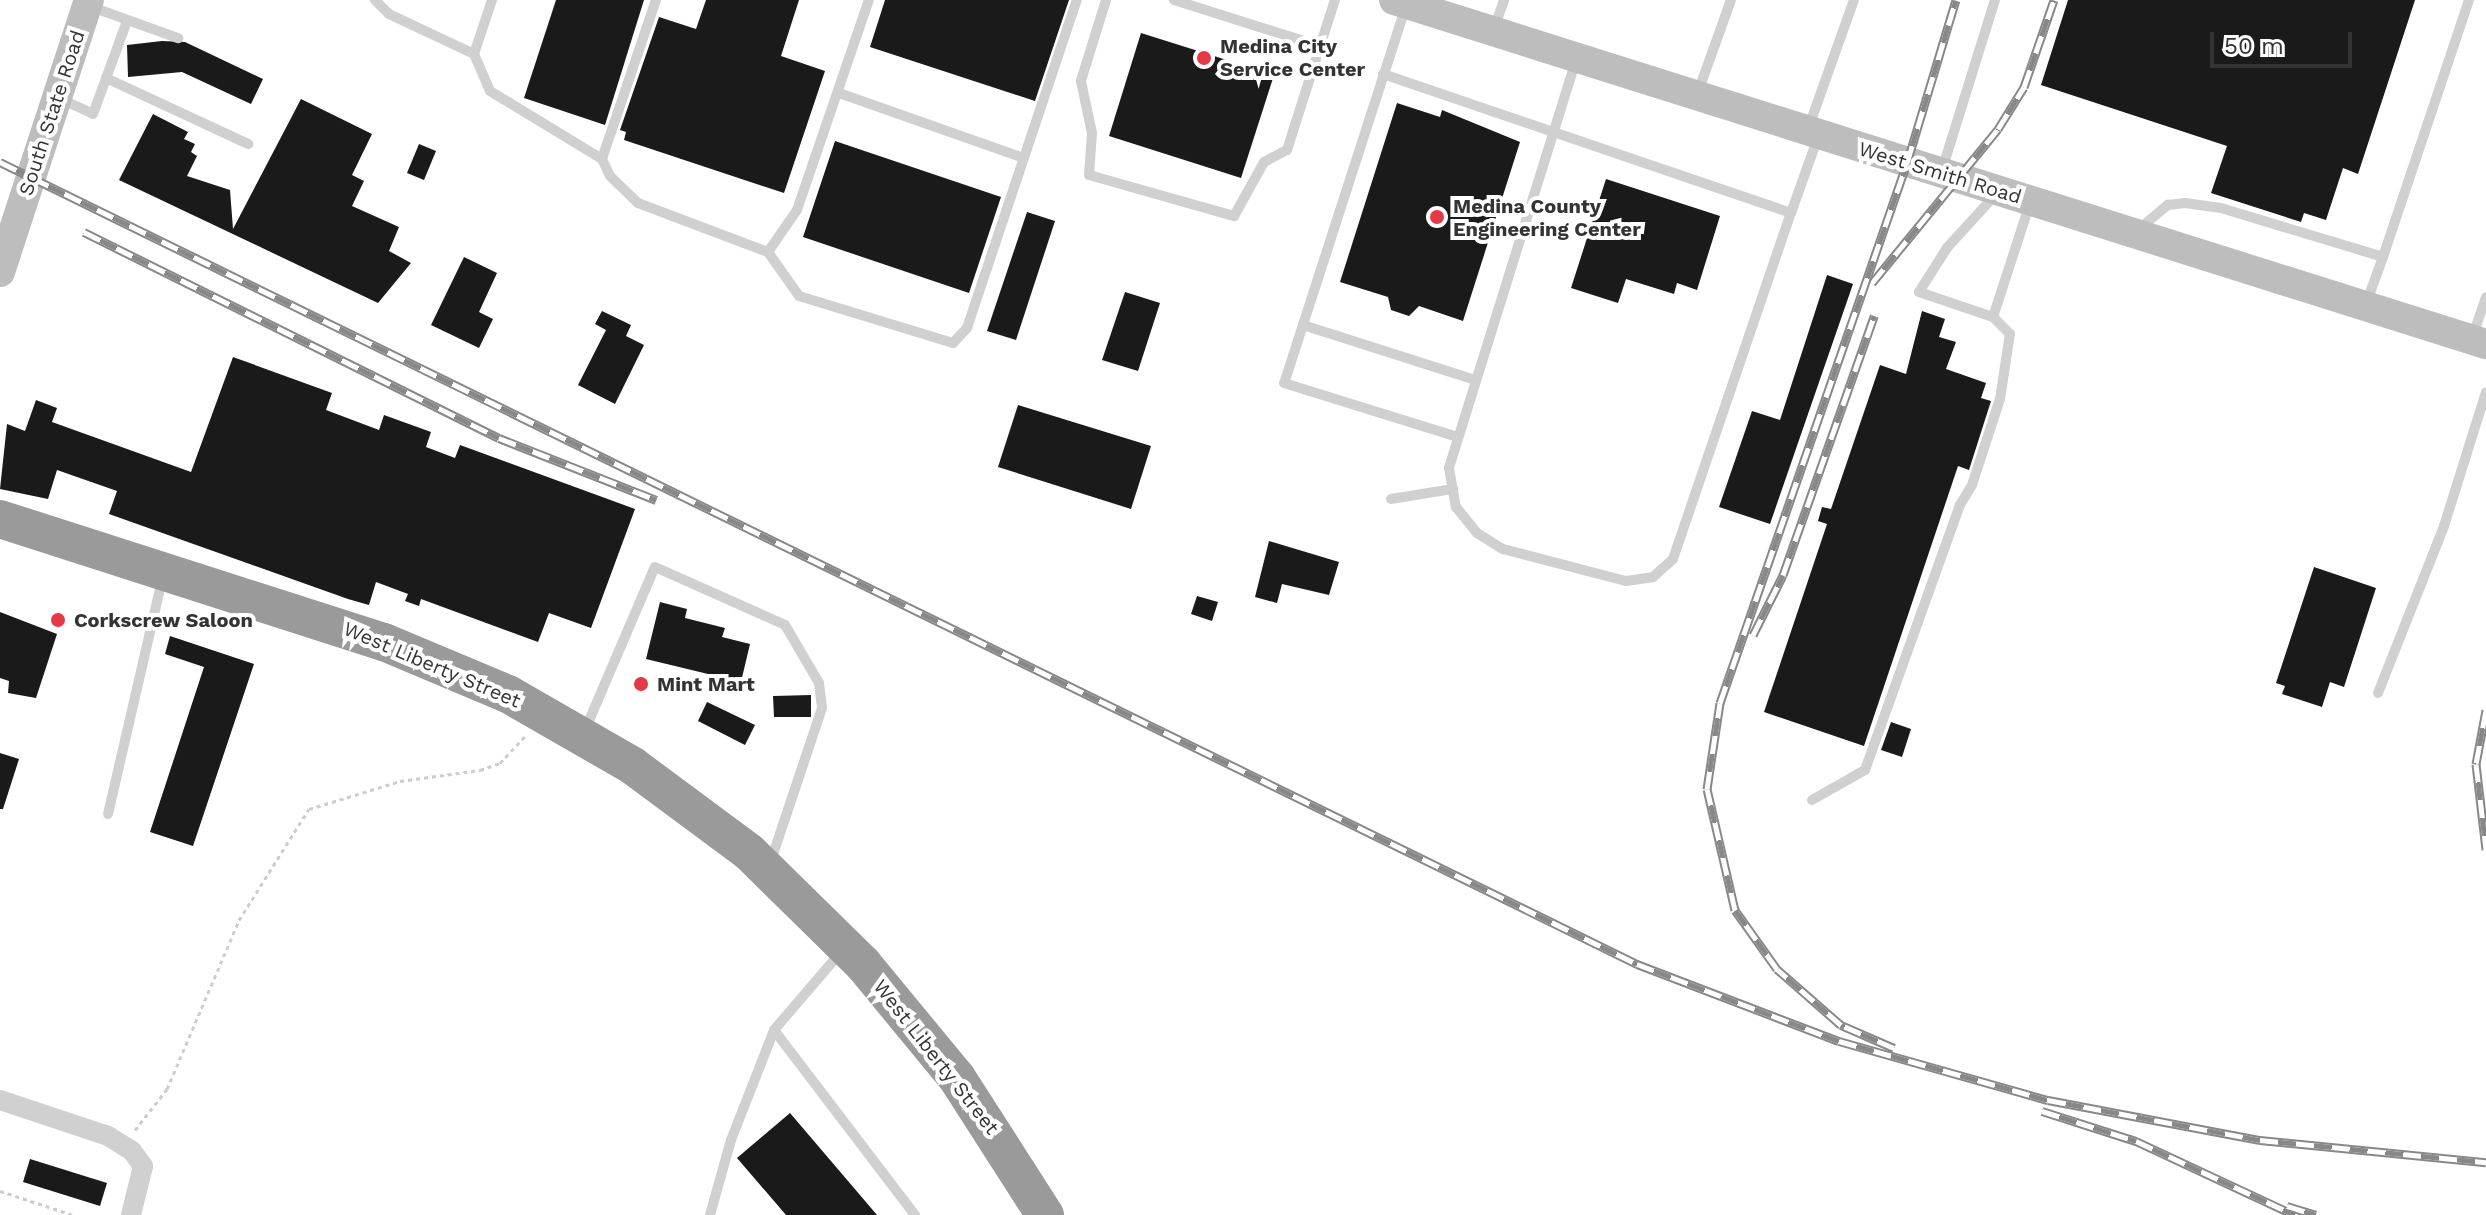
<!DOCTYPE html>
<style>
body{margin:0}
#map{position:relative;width:2486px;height:1215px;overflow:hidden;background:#fff;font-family:"Work Sans",sans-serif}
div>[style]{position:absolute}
.building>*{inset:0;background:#1a1a1a}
.path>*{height:3px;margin-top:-1.5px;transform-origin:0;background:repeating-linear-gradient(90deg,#cdcdcd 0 4px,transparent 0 8px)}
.lane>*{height:10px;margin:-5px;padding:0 5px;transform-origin:5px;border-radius:5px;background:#d0d0d0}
.street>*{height:20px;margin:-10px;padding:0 10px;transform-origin:10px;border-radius:10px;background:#d0d0d0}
.secondary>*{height:30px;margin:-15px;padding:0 15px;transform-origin:15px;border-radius:15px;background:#bdbdbd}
.highway>*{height:38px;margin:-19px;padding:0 19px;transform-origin:19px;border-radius:19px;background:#9a9a9a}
.rail>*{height:9px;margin-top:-4.5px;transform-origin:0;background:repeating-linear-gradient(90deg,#fff 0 18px,#888 0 36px);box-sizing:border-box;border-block:2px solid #888}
.dots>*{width:22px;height:22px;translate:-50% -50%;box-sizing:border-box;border:4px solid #fff;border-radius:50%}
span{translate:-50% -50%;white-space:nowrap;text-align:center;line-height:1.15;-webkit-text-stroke:8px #fff;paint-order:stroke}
.poi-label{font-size:20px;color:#333;font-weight:700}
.left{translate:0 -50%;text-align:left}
.street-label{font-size:20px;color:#333}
.scale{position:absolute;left:2210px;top:32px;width:142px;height:36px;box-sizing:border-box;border:4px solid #333;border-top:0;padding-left:10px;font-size:24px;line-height:28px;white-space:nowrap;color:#333;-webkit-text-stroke:6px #fff;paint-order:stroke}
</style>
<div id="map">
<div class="building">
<div style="clip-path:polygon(556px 0,644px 0,605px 125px,524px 98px)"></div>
<div style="clip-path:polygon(706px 0,799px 0,781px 56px,825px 71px,784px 193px,624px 140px,626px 132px,620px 130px,659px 17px,696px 29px)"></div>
<div style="clip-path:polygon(885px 0,1069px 0,1035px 101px,870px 47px)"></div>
<div style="clip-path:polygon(2068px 0,2415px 0,2358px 174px,2343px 168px,2326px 220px,2304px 213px,2301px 222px,2211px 193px,2227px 146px,2041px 85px)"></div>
<div style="clip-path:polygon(1141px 33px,1274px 75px,1241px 178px,1109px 136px)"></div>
<div style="clip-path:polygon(162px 41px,185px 42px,263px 79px,251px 104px,182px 72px,128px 77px,127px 45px)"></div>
<div style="clip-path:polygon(301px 99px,372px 134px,352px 175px,364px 181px,352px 206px,399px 227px,389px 251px,411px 263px,378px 303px,119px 180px,153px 114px,188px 132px,184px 139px,195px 144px,191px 152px,197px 156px,187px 176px,230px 190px,233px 229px)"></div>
<div style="clip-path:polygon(1397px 103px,1440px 117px,1442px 110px,1520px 142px,1463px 321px,1419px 306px,1409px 316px,1391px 310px,1388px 297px,1340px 282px)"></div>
<div style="clip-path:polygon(835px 141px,1001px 197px,969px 293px,803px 237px)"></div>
<div style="clip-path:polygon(419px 144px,436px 151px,424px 180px,407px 173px)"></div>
<div style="clip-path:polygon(1606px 179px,1720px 216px,1697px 290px,1677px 283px,1674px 294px,1626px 279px,1618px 303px,1571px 288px)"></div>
<div style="clip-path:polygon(1027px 212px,1055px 221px,1016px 340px,987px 331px)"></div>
<div style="clip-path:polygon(464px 257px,497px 273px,479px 312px,493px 319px,479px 348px,431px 325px)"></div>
<div style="clip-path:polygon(1827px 275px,1853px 284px,1770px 524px,1719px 507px,1752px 411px,1780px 420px)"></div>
<div style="clip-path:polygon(1125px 292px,1160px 303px,1138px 371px,1102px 360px)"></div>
<div style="clip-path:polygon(602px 311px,631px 325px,626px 336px,644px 345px,615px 404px,578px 385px,606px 330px,595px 324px)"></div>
<div style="clip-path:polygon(1922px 311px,1945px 319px,1939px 337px,1956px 342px,1946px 369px,1986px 383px,1981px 398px,1991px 401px,1969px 470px,1958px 466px,1864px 746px,1764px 712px,1827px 524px,1818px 521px,1822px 507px,1831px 509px,1880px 365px,1906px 374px)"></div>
<div style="clip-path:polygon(233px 357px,332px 393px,326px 410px,379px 430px,384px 415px,431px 432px,426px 447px,455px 458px,460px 445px,635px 509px,591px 628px,549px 613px,538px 642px,421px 599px,419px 606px,405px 601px,408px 594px,376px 582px,369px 605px,348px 599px,109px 514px,117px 491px,57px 470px,48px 499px,0 489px,7px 424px,25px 431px,36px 400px,57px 408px,52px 422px,191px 472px)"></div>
<div style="clip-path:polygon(1018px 405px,1151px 446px,1131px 509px,998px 467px)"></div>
<div style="clip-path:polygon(1269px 541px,1339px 562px,1329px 595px,1282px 584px,1277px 603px,1255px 597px)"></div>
<div style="clip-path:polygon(2314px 567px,2376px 588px,2344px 687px,2330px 682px,2322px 707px,2282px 694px,2285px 686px,2276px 683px)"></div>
<div style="clip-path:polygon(1197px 596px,1218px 602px,1212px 621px,1191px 614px)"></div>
<div style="clip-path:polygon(660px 602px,687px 609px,685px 618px,725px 628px,722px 637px,750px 644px,741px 682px,646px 659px)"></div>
<div style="clip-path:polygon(0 612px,57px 634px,36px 698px,8px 693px,9px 681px,0 678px)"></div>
<div style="clip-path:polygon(170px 636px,254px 664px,193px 846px,150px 832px,204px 667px,165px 654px)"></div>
<div style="clip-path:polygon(811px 695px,811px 717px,774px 717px,773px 696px)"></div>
<div style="clip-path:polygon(707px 702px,755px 725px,745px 745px,698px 721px)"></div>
<div style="clip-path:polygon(1891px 722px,1911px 729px,1902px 757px,1881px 750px)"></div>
<div style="clip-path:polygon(0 753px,19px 759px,3px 809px,0 809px)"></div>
<div style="clip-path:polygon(790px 1113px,877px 1215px,786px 1215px,737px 1158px)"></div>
<div style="clip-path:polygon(30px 1159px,107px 1183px,100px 1206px,23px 1182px)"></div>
</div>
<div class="path">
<div style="left:135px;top:1130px;width:52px;rotate:-52deg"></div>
<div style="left:167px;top:1089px;width:184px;rotate:-66.9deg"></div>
<div style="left:239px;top:920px;width:131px;rotate:-57.8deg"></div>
<div style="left:309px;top:809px;width:95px;rotate:-17.1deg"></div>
<div style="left:400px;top:781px;width:81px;rotate:-7.8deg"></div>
<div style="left:480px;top:770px;width:21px;rotate:-19deg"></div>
<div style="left:500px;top:763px;width:38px;rotate:-47deg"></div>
<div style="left:0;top:1191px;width:77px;rotate:18.2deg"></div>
</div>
<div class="lane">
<div style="left:375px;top:0;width:20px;rotate:45deg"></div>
<div style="left:389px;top:14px;width:94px;rotate:25.2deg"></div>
<div style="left:474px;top:54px;width:40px;rotate:66.6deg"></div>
<div style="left:490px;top:91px;width:131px;rotate:31.3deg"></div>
<div style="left:656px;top:0;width:168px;rotate:108.8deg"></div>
<div style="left:602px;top:159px;width:19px;rotate:65deg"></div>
<div style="left:610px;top:176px;width:39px;rotate:44deg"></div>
<div style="left:638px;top:203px;width:139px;rotate:20.7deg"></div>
<div style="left:768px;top:252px;width:54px;rotate:54.8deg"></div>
<div style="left:799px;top:296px;width:161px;rotate:17deg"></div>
<div style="left:953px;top:343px;width:21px;rotate:-47deg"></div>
<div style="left:967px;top:328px;width:346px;rotate:-71.5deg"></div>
<div style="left:1106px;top:0;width:85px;rotate:107.2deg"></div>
<div style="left:1081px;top:81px;width:53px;rotate:78.1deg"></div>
<div style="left:1092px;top:133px;width:42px;rotate:94.1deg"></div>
<div style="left:1089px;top:175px;width:151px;rotate:15.8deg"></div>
<div style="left:1234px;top:216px;width:62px;rotate:-60.9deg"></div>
<div style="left:1264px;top:162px;width:26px;rotate:-28deg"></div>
<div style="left:1287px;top:150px;width:157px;rotate:-72.3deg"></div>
<div style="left:1174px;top:0;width:153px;rotate:17.5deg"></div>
<div style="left:89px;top:6px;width:95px;rotate:19.8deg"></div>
<div style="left:1406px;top:6px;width:396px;rotate:107.9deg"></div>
<div style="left:1284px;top:383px;width:181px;rotate:17.3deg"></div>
<div style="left:1494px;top:28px;width:30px;rotate:-70deg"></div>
<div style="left:474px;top:54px;width:57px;rotate:-71.6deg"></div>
<div style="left:1576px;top:60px;width:427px;rotate:107.3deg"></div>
<div style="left:1449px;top:468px;width:40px;rotate:80deg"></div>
<div style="left:1456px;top:507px;width:33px;rotate:51deg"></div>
<div style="left:1477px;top:533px;width:31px;rotate:32deg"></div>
<div style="left:1503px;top:549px;width:127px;rotate:14.6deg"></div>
<div style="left:1626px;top:581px;width:27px;rotate:-8deg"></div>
<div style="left:1653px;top:577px;width:27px;rotate:-42deg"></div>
<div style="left:1673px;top:559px;width:366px;rotate:-71.2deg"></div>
<div style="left:1383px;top:74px;width:431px;rotate:18.8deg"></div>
<div style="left:1791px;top:213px;width:81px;rotate:-70.4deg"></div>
<div style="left:106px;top:78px;width:157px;rotate:24.9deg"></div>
<div style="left:1698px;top:92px;width:98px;rotate:-70.3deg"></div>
<div style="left:839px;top:93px;width:196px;rotate:19.4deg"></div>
<div style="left:61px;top:99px;width:35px;rotate:25deg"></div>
<div style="left:93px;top:114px;width:99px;rotate:-69.9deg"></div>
<div style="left:1808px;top:129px;width:137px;rotate:-70.4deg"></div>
<div style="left:1942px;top:170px;width:178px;rotate:-72.7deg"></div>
<div style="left:1997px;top:193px;width:74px;rotate:132.3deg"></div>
<div style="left:1947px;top:248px;width:52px;rotate:122.5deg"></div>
<div style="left:1919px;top:292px;width:78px;rotate:18.7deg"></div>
<div style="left:1993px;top:317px;width:120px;rotate:-72deg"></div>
<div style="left:2139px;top:229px;width:38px;rotate:-40deg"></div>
<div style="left:2168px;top:205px;width:17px;rotate:-7deg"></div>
<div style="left:2185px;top:203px;width:36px;rotate:8deg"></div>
<div style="left:2221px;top:208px;width:169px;rotate:16.8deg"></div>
<div style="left:2383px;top:257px;width:271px;rotate:-71.5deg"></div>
<div style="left:768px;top:252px;width:51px;rotate:-55.4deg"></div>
<div style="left:797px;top:210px;width:222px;rotate:-71.1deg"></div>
<div style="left:2366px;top:304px;width:50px;rotate:-70.1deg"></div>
<div style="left:1303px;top:325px;width:181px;rotate:17.7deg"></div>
<div style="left:2472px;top:338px;width:43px;rotate:-71.1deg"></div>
<div style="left:1391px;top:499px;width:63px;rotate:-9.2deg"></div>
<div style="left:2378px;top:693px;width:180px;rotate:-68.4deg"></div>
<div style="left:2444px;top:526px;width:140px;rotate:-72.6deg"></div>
<div style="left:585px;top:730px;width:177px;rotate:-66.8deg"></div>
<div style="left:655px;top:567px;width:142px;rotate:24deg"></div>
<div style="left:785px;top:625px;width:67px;rotate:59.6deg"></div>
<div style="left:819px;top:683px;width:25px;rotate:83deg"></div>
<div style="left:822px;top:708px;width:160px;rotate:108.5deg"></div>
<div style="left:1812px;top:800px;width:61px;rotate:-29.5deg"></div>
<div style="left:1865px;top:770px;width:282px;rotate:-70.3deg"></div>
<div style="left:1960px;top:505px;width:23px;rotate:-59deg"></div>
<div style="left:1972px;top:485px;width:90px;rotate:-72deg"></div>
<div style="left:2000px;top:399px;width:66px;rotate:-81.3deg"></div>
<div style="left:2010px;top:334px;width:24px;rotate:-135deg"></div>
<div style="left:108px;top:814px;width:240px;rotate:-77deg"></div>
<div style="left:840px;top:953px;width:101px;rotate:130.6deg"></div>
<div style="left:774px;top:1030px;width:233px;rotate:52.7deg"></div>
<div style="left:710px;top:1215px;width:78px;rotate:-74.4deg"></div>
<div style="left:731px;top:1140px;width:118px;rotate:-68.6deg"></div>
</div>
<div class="street">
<div style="left:0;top:1100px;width:114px;rotate:18.4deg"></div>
<div style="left:108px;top:1136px;width:28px;rotate:32deg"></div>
<div style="left:132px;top:1151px;width:19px;rotate:54deg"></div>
<div style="left:143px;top:1166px;width:50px;rotate:103.8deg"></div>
</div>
<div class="secondary">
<div style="left:1394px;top:0;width:1145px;rotate:17.49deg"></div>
<div style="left:0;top:272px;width:286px;rotate:-71.9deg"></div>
</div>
<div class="highway">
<div style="left:0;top:519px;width:403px;rotate:17.8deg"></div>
<div style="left:384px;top:642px;width:134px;rotate:22.8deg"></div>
<div style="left:508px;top:694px;width:144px;rotate:29.9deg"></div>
<div style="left:633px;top:766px;width:144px;rotate:36.6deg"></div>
<div style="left:749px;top:852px;width:160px;rotate:44.5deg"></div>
<div style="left:863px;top:964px;width:148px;rotate:50.5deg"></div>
<div style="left:957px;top:1078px;width:163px;rotate:57.3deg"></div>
</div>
<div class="rail">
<div style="left:0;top:162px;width:1823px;rotate:26.1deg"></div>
<div style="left:1637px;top:964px;width:216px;rotate:20.9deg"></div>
<div style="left:1839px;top:1041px;width:217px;rotate:15.8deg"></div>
<div style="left:2048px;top:1100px;width:216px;rotate:10.7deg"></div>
<div style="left:2260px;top:1140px;width:227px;rotate:5.6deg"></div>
<div style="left:84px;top:232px;width:463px;rotate:26.4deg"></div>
<div style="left:499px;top:438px;width:169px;rotate:21.5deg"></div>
<div style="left:1872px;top:283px;width:199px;rotate:-50.7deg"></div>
<div style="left:1998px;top:129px;width:49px;rotate:-58.2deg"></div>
<div style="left:2024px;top:87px;width:92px;rotate:-71deg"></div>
<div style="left:1753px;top:635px;width:67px;rotate:-63.4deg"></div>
<div style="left:1783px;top:575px;width:275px;rotate:-70.6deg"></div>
<div style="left:2486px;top:710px;width:55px;rotate:100.5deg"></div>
<div style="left:2476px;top:764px;width:86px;rotate:83.3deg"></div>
<div style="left:1894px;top:1048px;width:58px;rotate:-156.5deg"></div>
<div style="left:1841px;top:1025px;width:85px;rotate:-138.8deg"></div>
<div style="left:1777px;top:969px;width:72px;rotate:-125.4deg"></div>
<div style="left:1735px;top:910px;width:124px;rotate:-103deg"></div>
<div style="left:1707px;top:789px;width:87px;rotate:-81.4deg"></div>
<div style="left:1720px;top:703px;width:571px;rotate:-70.9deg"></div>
<div style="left:1907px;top:163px;width:170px;rotate:-73.3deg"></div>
<div style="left:2042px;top:1111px;width:99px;rotate:17.7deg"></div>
<div style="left:2136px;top:1141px;width:175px;rotate:25deg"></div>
<div style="left:2287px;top:1206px;width:30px;rotate:17deg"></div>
</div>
<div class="dots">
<div style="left:1204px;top:58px;background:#e63946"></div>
<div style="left:1437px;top:217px;background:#e63946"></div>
<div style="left:58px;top:620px;background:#e63946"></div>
<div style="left:641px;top:684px;background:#e63946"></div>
</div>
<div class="poi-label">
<span class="left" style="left:1220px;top:58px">Medina City<br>Service Center</span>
<span class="left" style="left:1453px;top:218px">Medina County<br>Engineering Center</span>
<span class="left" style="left:74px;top:620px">Corkscrew Saloon</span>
<span class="left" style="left:657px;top:684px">Mint Mart</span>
</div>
<div class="street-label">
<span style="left:52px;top:113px;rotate:-72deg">South State Road</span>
<span style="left:1940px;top:173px;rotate:17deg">West Smith Road</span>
<span style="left:432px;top:665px;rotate:23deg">West Liberty Street</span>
<span style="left:936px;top:1057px;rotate:52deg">West Liberty Street</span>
</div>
<div class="scale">50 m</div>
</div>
